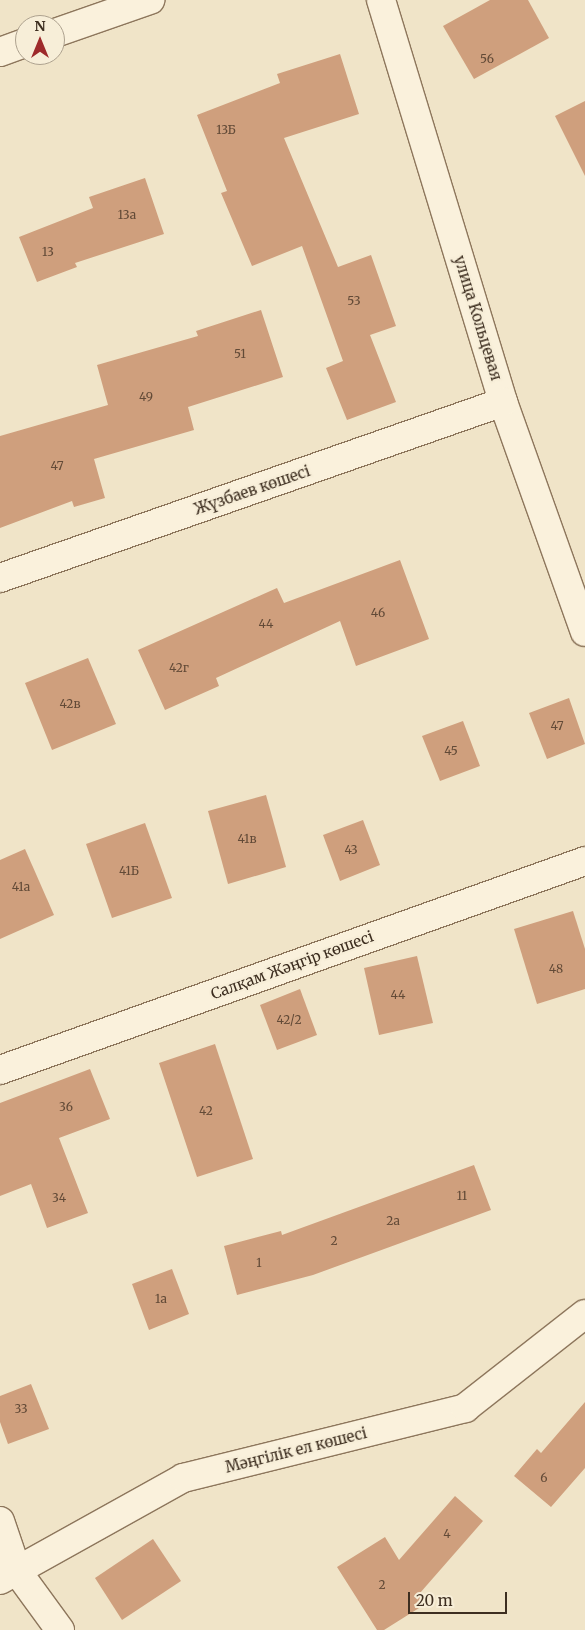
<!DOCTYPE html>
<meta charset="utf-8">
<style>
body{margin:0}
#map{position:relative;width:585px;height:1630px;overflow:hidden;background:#f0e4c8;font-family:Merriweather,serif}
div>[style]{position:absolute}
.building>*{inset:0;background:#cf9f7d}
.roads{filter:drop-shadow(1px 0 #8d765c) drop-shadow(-1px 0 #8d765c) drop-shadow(0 1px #8d765c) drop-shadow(0 -1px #8d765c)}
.street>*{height:28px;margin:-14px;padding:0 14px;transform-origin:14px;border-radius:14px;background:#faf1dc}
span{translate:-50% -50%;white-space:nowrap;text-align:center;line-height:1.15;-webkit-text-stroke:4.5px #f7eed8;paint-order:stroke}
.number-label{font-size:12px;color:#624a37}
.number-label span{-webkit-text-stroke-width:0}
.street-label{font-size:15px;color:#3d2e20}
.north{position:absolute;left:15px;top:15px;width:50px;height:50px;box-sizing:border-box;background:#f7eed8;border:1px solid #ada18e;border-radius:50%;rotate:0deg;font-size:14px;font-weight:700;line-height:20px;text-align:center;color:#3d2e20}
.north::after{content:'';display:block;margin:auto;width:18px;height:22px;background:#9e2a2b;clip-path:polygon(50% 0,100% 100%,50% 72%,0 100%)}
.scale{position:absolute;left:408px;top:1592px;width:99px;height:22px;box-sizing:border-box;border:2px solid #3d2e20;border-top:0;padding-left:6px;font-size:15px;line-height:18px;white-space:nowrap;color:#3d2e20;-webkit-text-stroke:4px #f7eed8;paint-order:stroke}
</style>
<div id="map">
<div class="building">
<div style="clip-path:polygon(490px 0,528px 0,549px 38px,474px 79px,443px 26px)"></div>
<div style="clip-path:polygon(340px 54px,359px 114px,284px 138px,338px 267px,371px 255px,396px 326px,370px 335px,396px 402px,347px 420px,326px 368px,343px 361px,302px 246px,252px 266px,221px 193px,227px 191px,197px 115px,280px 83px,277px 74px)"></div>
<div style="clip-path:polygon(585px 101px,585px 176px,555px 116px)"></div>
<div style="clip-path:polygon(145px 178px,164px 234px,75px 263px,77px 267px,37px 282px,19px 237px,93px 208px,89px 197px)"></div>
<div style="clip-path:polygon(261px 310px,283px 377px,188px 407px,194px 430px,94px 459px,105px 498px,74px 507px,72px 501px,0 528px,0 436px,108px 405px,97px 365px,198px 336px,196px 331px)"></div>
<div style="clip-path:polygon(400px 560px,429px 639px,356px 666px,340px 621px,216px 678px,219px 686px,165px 710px,138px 650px,277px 588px,284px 603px)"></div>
<div style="clip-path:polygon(88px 658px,116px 724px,52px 750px,25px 683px)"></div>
<div style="clip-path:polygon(569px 698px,585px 744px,547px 759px,529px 713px)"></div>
<div style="clip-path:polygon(463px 721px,480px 766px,440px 781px,422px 736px)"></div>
<div style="clip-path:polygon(266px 795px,286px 867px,228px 884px,208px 811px)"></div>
<div style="clip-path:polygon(363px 820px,380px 865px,340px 881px,323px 835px)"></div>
<div style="clip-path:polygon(145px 823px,172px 898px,112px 918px,86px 844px)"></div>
<div style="clip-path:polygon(25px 849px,54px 915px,0 939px,0 860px)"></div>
<div style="clip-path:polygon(573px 911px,585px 949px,585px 989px,537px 1004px,514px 929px)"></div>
<div style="clip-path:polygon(417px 956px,433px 1023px,379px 1035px,364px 968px)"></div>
<div style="clip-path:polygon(300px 989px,317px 1035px,277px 1050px,260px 1005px)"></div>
<div style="clip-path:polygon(215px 1044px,253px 1159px,197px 1177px,159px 1063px)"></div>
<div style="clip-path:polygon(90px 1069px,110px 1119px,59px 1138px,88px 1213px,47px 1228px,31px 1184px,0 1196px,0 1103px)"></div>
<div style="clip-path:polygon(474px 1165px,491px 1210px,313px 1275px,237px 1295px,224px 1246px,281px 1231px,282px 1235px)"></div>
<div style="clip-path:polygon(172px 1269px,189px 1314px,149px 1330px,132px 1284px)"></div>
<div style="clip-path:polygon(31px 1384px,49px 1429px,8px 1444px,0 1422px,0 1396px)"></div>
<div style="clip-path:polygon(585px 1402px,585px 1468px,551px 1507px,514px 1476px,537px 1449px,541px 1453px)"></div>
<div style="clip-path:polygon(455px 1496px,483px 1521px,420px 1593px,427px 1603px,384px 1630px,377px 1630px,337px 1567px,385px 1537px,399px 1560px)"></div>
<div style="clip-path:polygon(153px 1539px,181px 1581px,122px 1620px,95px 1578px)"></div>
</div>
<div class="roads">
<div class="street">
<div style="left:381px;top:0;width:420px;rotate:73.1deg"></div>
<div style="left:503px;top:402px;width:244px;rotate:70.4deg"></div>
<div style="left:55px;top:33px;width:101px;rotate:-19.2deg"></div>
<div style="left:0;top:52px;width:27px;rotate:-20deg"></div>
<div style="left:0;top:578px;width:533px;rotate:-19.28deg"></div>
<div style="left:0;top:1070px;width:621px;rotate:-19.66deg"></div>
<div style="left:0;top:1521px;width:53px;rotate:71.2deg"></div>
<div style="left:17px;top:1571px;width:73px;rotate:53.9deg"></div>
<div style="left:0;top:1580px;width:210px;rotate:-29.1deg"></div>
<div style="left:183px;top:1478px;width:291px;rotate:-13.9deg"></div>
<div style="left:465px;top:1408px;width:152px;rotate:-38.1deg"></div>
</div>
</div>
<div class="number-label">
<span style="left:487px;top:59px">56</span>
<span style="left:226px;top:130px">13Б</span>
<span style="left:127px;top:215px">13а</span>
<span style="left:48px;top:252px">13</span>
<span style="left:354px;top:301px">53</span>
<span style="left:240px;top:354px">51</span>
<span style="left:146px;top:397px">49</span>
<span style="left:57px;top:466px">47</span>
<span style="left:378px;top:613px">46</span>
<span style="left:266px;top:624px">44</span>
<span style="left:179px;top:668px">42г</span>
<span style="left:70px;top:704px">42в</span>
<span style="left:557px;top:726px">47</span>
<span style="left:451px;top:751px">45</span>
<span style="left:247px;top:839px">41в</span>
<span style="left:351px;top:850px">43</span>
<span style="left:129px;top:871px">41Б</span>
<span style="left:21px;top:887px">41а</span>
<span style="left:556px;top:969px">48</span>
<span style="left:398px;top:995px">44</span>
<span style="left:289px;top:1020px">42/2</span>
<span style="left:66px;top:1107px">36</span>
<span style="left:206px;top:1111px">42</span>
<span style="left:462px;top:1196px">11</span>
<span style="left:59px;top:1198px">34</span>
<span style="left:393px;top:1221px">2а</span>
<span style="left:334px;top:1241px">2</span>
<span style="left:259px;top:1263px">1</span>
<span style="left:161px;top:1299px">1а</span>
<span style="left:21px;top:1409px">33</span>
<span style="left:544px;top:1478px">6</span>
<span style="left:447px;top:1534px">4</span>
<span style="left:382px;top:1585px">2</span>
</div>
<div class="street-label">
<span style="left:478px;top:318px;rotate:73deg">улица Кольцевая</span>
<span style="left:252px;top:490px;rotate:-19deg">Жүзбаев көшесі</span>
<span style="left:292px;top:965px;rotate:-20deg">Салқам Жәңгір көшесі</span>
<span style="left:296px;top:1450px;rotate:-14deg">Мәңгілік ел көшесі</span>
</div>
<div class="north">N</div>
<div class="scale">20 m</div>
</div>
